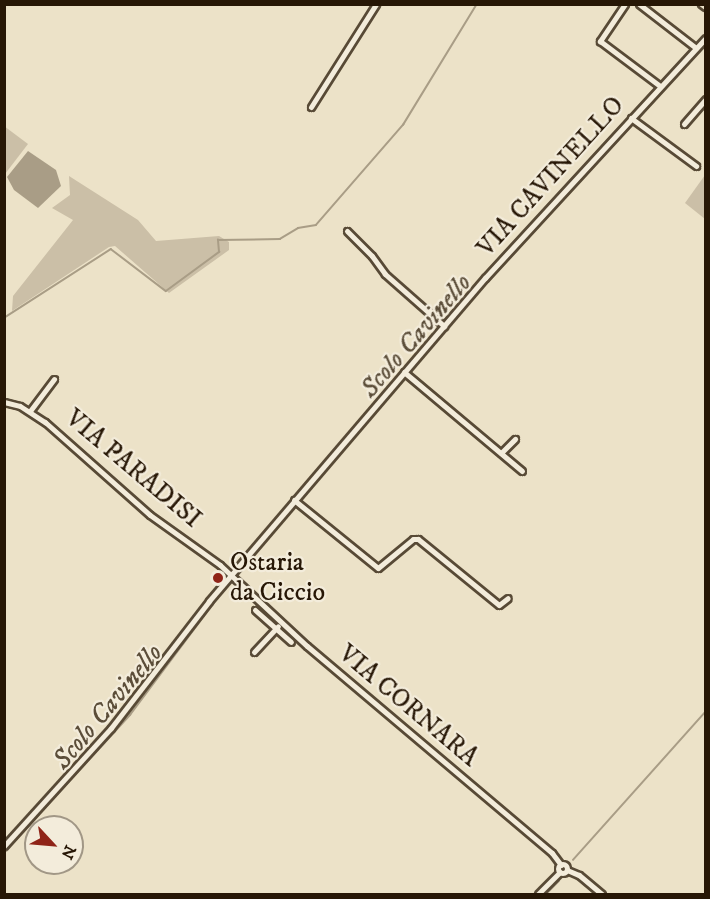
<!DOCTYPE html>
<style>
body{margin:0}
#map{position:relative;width:710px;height:899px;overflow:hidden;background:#ece2c8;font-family:"IM FELL DW Pica",serif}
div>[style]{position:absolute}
.green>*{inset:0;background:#cbbfa7}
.water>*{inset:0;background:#a99d86}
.stream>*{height:1.5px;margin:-0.75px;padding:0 0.75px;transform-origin:0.75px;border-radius:0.75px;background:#a99d86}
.roads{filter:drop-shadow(2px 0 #584a36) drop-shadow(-2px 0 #584a36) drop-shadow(0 2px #584a36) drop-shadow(0 -2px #584a36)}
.minor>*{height:5px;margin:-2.5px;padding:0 2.5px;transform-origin:2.5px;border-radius:2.5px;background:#f3ecdb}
.minor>.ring{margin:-2.5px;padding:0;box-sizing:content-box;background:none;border:5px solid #f3ecdb;border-radius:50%}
.major>*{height:6px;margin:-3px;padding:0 3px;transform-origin:3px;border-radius:3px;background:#ece2c8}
.dots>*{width:16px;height:16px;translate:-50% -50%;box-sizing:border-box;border:3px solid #f3ecdb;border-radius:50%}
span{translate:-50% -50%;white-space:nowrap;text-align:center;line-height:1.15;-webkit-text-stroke:4.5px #f3ecdb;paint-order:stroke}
.street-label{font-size:26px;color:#271706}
.poi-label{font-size:26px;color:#271706}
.left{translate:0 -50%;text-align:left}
.water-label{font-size:27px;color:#5b4d39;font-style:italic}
.frame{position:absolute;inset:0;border:6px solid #271706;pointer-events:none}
.north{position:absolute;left:24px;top:815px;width:60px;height:60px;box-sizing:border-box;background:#f3ecdb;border:2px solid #a19786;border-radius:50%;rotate:116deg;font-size:16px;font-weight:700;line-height:24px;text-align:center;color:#271706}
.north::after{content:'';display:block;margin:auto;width:21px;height:27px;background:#8f2418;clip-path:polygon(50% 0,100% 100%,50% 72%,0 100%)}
</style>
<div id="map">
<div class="green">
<div style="clip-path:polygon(4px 126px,28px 144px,5px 174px,4px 174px)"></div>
<div style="clip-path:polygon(705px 175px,705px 219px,685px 203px)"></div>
<div style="clip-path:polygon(69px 176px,138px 220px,156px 241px,219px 236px,229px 242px,229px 250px,169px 293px,115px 246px,109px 247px,12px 311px,13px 296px,73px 220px,52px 208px,70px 195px)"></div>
</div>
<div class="water">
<div style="clip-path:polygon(28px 151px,56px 170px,61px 186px,38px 208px,14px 190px,7px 177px)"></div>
</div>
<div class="stream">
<div style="left:4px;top:318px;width:127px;rotate:-32.8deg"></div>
<div style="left:111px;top:249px;width:69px;rotate:37.4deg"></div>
<div style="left:166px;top:291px;width:66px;rotate:-36.3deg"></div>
<div style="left:219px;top:252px;width:12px;rotate:-95deg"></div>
<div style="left:218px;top:240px;width:62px;rotate:-0.9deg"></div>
<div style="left:280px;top:239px;width:21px;rotate:-31deg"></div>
<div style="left:298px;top:228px;width:18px;rotate:-9deg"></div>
<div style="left:316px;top:225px;width:133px;rotate:-49deg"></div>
<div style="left:403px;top:125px;width:142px;rotate:-58.6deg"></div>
<div style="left:408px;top:373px;width:175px;rotate:-48.9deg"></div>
<div style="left:299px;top:501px;width:163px;rotate:-49.5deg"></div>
<div style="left:235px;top:575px;width:94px;rotate:-49.3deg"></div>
<div style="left:4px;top:853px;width:187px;rotate:-47.6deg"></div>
<div style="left:130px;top:715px;width:169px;rotate:-53.2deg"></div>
<div style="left:573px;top:860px;width:200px;rotate:-48.2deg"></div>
<div style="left:546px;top:894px;width:18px;rotate:-45deg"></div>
</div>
<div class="roads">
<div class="minor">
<div style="left:625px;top:4px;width:45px;rotate:124deg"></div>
<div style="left:600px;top:41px;width:75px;rotate:36.9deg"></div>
<div style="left:639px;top:4px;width:72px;rotate:37.7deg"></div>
<div style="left:311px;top:107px;width:122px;rotate:-57.7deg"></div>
<div style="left:631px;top:118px;width:81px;rotate:36.4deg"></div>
<div style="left:684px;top:124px;width:33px;rotate:-49deg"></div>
<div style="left:347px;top:231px;width:35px;rotate:45deg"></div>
<div style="left:372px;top:256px;width:22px;rotate:54deg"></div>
<div style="left:385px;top:274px;width:79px;rotate:41.4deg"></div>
<div style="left:404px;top:372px;width:154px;rotate:40deg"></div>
<div style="left:4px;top:402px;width:16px;rotate:14deg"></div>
<div style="left:20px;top:406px;width:30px;rotate:33deg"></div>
<div style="left:45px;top:422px;width:140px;rotate:41.5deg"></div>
<div style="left:150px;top:515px;width:86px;rotate:35.5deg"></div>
<div style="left:220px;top:565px;width:119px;rotate:43deg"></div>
<div style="left:307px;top:646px;width:321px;rotate:40.2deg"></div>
<div style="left:552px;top:853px;width:15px;rotate:53deg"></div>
<div style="left:30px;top:411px;width:40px;rotate:-53deg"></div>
<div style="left:501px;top:453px;width:20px;rotate:-45deg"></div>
<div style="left:294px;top:500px;width:108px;rotate:39deg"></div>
<div style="left:378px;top:568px;width:45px;rotate:-39.6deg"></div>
<div style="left:413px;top:539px;width:5px"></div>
<div style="left:418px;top:539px;width:104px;rotate:39.2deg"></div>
<div style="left:499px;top:605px;width:11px;rotate:-38deg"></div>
<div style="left:255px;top:610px;width:48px;rotate:41.6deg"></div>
<div style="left:254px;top:652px;width:35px;rotate:-47deg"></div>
<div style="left:4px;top:846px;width:159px;rotate:-47.8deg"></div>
<div style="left:111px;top:728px;width:160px;rotate:-52.3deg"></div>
<div style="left:209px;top:601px;width:425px;rotate:-49.5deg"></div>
<div style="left:485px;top:278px;width:326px;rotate:-47.4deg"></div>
<div class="ring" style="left:558.5px;top:864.5px;width:4px;height:4px"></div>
<div style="left:567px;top:870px;width:13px;rotate:23deg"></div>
<div style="left:579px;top:875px;width:30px;rotate:40deg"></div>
<div style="left:538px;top:894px;width:31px;rotate:-45deg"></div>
</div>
<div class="major">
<div style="left:702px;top:4px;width:5px;rotate:37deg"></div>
</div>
</div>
<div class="dots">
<div style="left:218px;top:578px;background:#8f2418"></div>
</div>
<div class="street-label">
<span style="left:551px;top:177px;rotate:-48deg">VIA CAVINELLO</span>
<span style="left:133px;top:469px;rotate:40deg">VIA PARADISI</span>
<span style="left:408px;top:706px;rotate:40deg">VIA CORNARA</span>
</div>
<div class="poi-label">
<span class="left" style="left:230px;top:578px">Ostaria<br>da Ciccio</span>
</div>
<div class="water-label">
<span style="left:416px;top:336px;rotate:-49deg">Scolo Cavinello</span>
<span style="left:108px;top:707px;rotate:-50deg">Scolo Cavinello</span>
</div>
<div class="frame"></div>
<div class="north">N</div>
</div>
